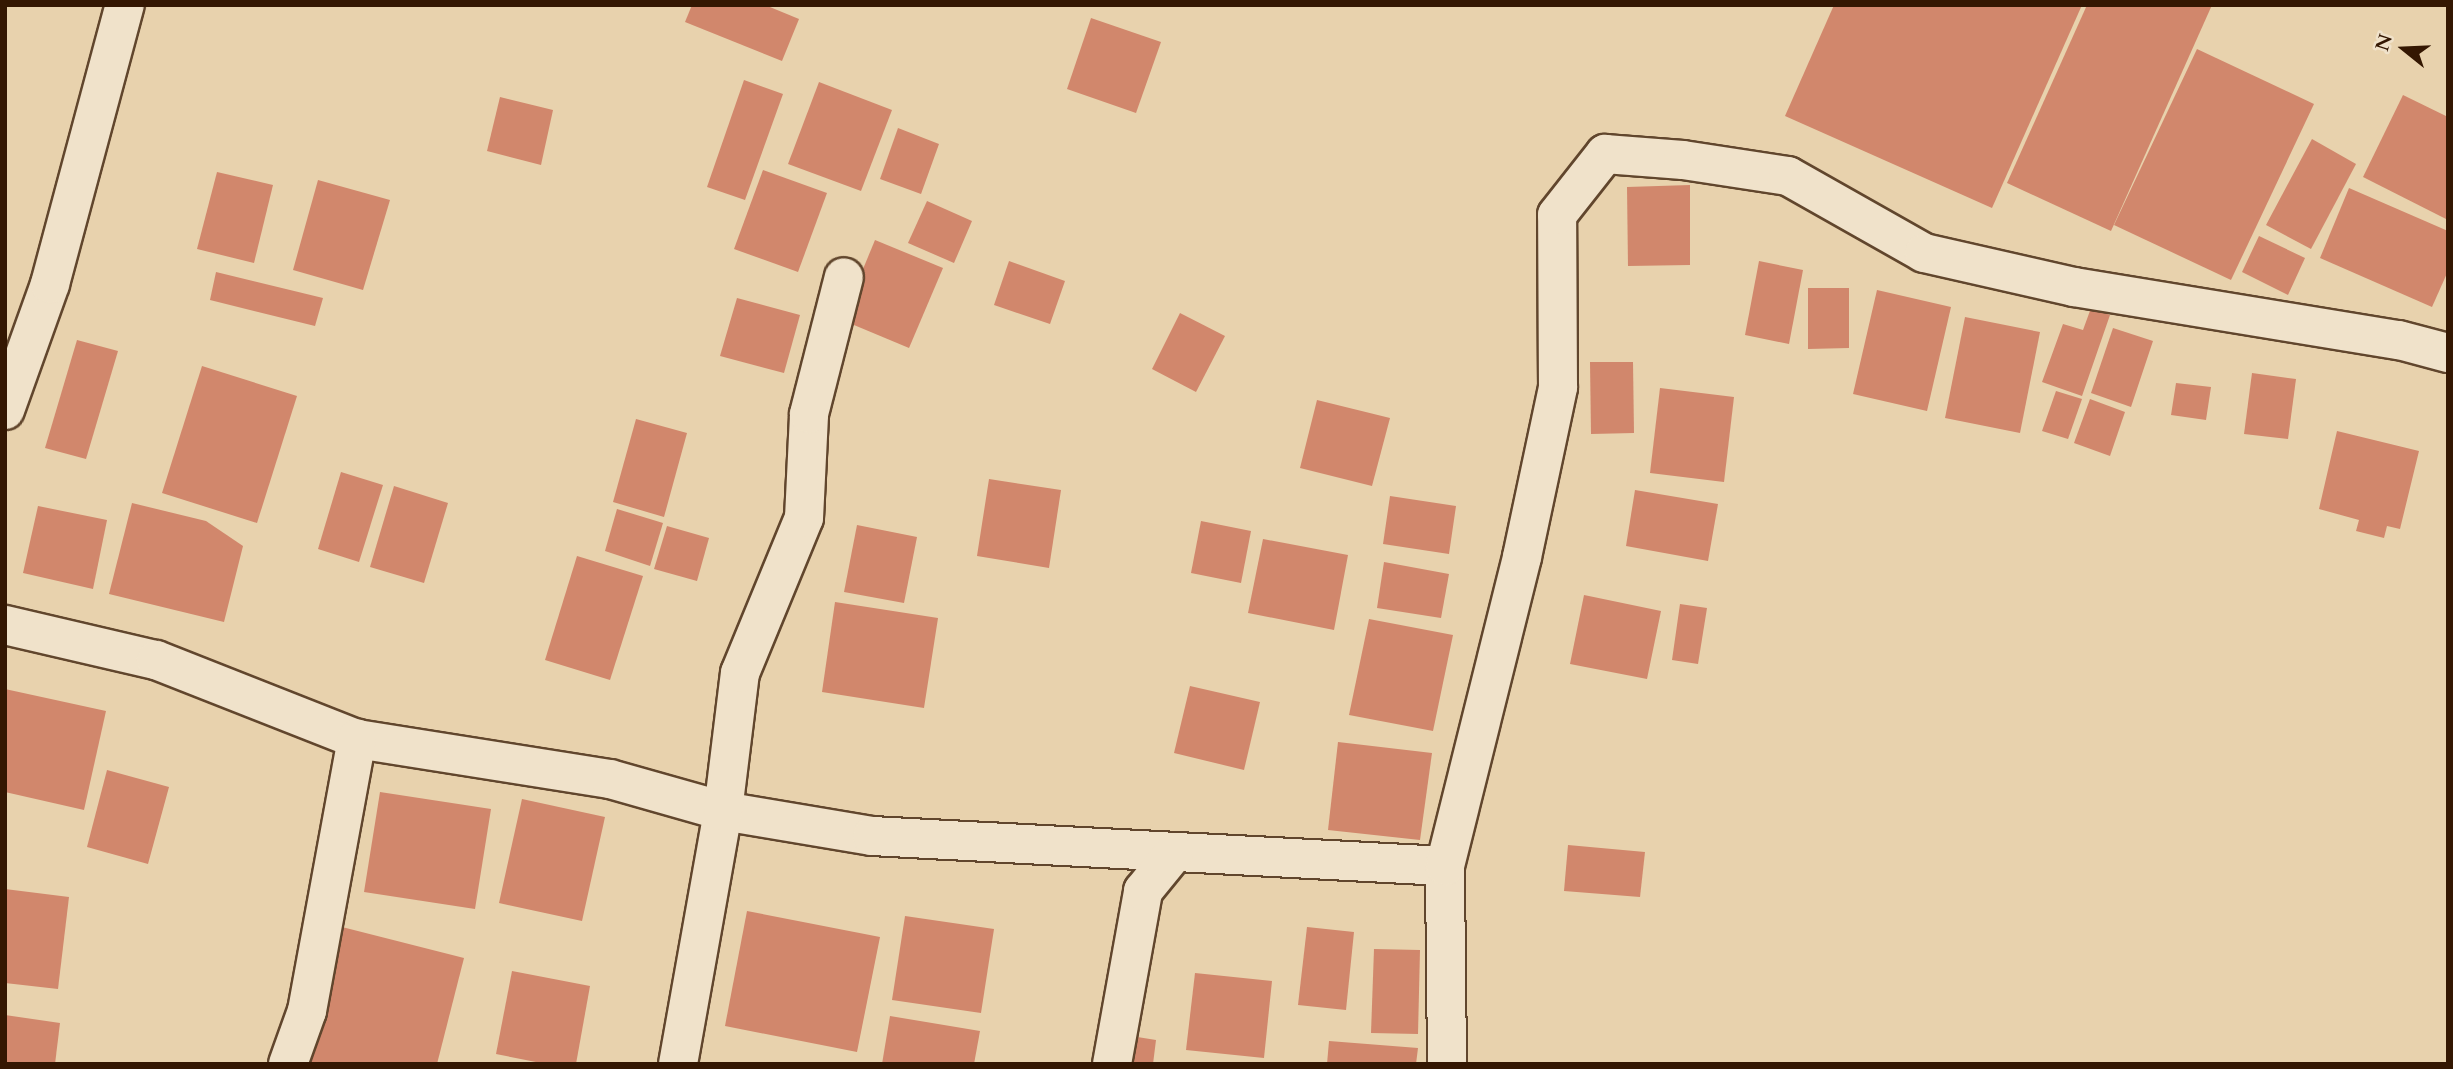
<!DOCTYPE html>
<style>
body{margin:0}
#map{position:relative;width:2453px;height:1069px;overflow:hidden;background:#e8d2ad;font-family:Cardo,serif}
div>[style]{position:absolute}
.building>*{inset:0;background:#d1876c}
.roads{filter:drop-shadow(2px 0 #61462d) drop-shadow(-2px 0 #61462d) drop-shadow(0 2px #61462d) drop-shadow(0 -2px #61462d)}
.minor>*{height:38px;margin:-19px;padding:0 19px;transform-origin:19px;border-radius:19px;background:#f0e2ca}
span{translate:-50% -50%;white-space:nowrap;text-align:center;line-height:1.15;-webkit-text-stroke:5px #f0e2ca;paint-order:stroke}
.frame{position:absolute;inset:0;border:7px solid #341702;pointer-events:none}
.north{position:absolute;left:2369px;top:14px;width:70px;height:70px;-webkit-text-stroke:5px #f0e2ca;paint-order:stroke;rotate:288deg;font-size:19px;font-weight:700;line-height:28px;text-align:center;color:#341702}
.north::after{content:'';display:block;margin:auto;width:24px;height:32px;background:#341702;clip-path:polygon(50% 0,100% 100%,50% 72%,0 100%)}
</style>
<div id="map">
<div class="building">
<div style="clip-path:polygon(692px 5px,765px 5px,799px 19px,782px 61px,685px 22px)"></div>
<div style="clip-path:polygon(1834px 5px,2082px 5px,1992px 208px,1785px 116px)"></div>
<div style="clip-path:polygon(2087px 5px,2212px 5px,2111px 231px,2007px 183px)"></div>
<div style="clip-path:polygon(1091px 18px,1161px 42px,1136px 113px,1067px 89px)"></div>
<div style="clip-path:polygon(2197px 49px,2314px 104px,2231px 280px,2114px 225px)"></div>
<div style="clip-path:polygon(744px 80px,783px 94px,745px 200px,707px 187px)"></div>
<div style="clip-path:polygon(819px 82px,892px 110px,861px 191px,788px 164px)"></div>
<div style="clip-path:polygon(2403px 95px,2448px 117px,2448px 220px,2363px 177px)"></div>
<div style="clip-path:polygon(500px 97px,553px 110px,541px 165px,487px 151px)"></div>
<div style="clip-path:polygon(898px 128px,939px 144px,921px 194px,880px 179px)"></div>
<div style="clip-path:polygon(2312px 139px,2356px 164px,2311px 249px,2266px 225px)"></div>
<div style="clip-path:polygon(763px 170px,827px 193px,798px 272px,734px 249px)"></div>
<div style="clip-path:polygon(217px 172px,273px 185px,254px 263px,197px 249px)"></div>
<div style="clip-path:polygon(318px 180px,390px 200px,363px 290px,293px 270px)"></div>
<div style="clip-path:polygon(1690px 185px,1690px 265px,1628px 266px,1627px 187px)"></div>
<div style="clip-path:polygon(2349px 188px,2448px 231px,2448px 271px,2432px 307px,2320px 258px)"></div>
<div style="clip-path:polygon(927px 201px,972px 221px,954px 263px,908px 243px)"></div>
<div style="clip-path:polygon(2259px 236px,2305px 258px,2288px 295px,2242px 272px)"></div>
<div style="clip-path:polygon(875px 240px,943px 268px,909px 348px,842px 320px)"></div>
<div style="clip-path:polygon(1009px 261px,1065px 281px,1050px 324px,994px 305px)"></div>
<div style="clip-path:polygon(1759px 261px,1803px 270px,1789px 344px,1745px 335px)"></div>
<div style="clip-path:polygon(216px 272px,323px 298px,315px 326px,210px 300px)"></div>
<div style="clip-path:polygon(1808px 288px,1849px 288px,1849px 348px,1808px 349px)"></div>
<div style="clip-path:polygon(1877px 290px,1951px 307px,1927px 411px,1853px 394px)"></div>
<div style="clip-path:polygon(737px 298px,800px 315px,784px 373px,720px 356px)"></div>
<div style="clip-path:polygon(2091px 308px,2110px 315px,2082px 396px,2042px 382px,2063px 324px,2083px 330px)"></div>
<div style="clip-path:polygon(1180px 313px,1225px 336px,1196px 392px,1152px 369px)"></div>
<div style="clip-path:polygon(1965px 317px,2040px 332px,2020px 433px,1945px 418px)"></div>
<div style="clip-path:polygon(2113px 328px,2153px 341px,2131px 407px,2091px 393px)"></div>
<div style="clip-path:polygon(77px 340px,118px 351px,86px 459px,45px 448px)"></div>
<div style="clip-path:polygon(1590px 362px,1633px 362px,1634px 433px,1591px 434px)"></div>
<div style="clip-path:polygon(202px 366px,297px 396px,257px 523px,162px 493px)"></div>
<div style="clip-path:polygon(2252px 373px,2296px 379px,2288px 439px,2244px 434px)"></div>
<div style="clip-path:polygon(2176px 383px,2211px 387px,2206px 420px,2171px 415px)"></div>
<div style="clip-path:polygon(1660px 388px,1734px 397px,1724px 482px,1650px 473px)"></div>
<div style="clip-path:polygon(2056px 391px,2082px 399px,2068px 439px,2042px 431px)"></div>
<div style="clip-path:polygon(2090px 399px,2125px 412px,2110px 456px,2074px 443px)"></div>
<div style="clip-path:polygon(1317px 400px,1390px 418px,1372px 486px,1300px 468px)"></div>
<div style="clip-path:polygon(636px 419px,687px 433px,664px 517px,613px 502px)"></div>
<div style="clip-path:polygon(2337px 431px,2419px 451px,2400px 529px,2387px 526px,2384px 538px,2356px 531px,2359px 520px,2319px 509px)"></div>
<div style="clip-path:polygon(341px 472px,383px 485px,359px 562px,318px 549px)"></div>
<div style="clip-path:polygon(989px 479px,1061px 490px,1049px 568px,977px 556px)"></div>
<div style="clip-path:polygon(394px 486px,448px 503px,424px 583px,370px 567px)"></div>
<div style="clip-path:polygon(1635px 490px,1718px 504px,1708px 561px,1626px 546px)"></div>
<div style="clip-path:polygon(1390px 496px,1456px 506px,1449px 554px,1383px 544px)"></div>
<div style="clip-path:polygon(132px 503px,206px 521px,243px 546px,224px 622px,109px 594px)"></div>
<div style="clip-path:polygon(38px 506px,107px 520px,93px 589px,23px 573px)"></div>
<div style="clip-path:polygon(617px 509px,663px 523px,650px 566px,605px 551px)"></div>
<div style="clip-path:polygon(1201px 521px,1251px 531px,1241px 583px,1191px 573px)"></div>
<div style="clip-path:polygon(857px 525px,917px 537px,904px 603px,844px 592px)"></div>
<div style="clip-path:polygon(667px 526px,709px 538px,697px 581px,654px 569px)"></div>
<div style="clip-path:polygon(1263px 539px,1348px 555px,1334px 630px,1248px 613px)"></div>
<div style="clip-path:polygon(577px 556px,643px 576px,610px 680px,545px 660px)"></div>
<div style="clip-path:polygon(1384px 562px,1449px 574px,1441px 618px,1377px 608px)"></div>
<div style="clip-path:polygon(1584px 595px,1661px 611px,1647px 679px,1570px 664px)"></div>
<div style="clip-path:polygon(835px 602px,938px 618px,924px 708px,822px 692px)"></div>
<div style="clip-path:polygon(1680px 604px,1707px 608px,1698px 664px,1672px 660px)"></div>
<div style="clip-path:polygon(1369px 619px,1453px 635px,1433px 731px,1349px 715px)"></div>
<div style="clip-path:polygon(1190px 686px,1260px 702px,1244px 770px,1174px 753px)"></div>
<div style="clip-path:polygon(5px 689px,106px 711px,84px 810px,5px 792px)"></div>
<div style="clip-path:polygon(1338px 742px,1432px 753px,1420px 840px,1328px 830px)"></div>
<div style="clip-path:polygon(107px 770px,169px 787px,148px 864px,87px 847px)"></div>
<div style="clip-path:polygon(380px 792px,491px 809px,475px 909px,364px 892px)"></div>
<div style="clip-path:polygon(522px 799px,605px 817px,582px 921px,499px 903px)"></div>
<div style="clip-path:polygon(1568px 845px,1645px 852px,1640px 897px,1564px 891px)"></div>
<div style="clip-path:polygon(5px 889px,69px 897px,58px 989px,5px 983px)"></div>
<div style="clip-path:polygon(747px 911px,880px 937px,857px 1052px,725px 1026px)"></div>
<div style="clip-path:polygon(905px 916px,994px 929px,981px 1013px,892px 1000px)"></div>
<div style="clip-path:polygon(342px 927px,464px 958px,437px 1064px,306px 1064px)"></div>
<div style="clip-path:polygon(1307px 927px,1354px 932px,1346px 1010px,1298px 1005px)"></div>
<div style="clip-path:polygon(1374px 949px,1420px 950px,1418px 1034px,1371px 1033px)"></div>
<div style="clip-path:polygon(512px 971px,590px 986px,576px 1064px,546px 1064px,496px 1054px)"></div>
<div style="clip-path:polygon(1195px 973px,1272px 981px,1264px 1058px,1186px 1050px)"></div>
<div style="clip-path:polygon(5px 1015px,60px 1023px,55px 1064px,5px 1064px)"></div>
<div style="clip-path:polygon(890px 1016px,980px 1031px,974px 1064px,882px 1064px)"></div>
<div style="clip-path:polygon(1125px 1035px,1156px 1040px,1153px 1064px,1121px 1064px)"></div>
<div style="clip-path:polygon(1329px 1041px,1418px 1048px,1416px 1064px,1327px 1064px)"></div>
</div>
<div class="roads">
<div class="minor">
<div style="left:5px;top:410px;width:134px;rotate:-70.3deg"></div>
<div style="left:50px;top:284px;width:289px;rotate:-75deg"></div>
<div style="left:5px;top:625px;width:155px;rotate:13.1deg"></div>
<div style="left:156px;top:660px;width:216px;rotate:21.5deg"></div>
<div style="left:357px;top:739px;width:256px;rotate:9deg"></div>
<div style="left:610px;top:779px;width:117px;rotate:15.8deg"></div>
<div style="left:723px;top:811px;width:151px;rotate:9.5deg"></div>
<div style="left:872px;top:836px;width:574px;rotate:3deg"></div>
<div style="left:288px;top:1064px;width:56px;rotate:-70.3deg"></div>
<div style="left:307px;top:1011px;width:277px;rotate:-79.6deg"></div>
<div style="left:678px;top:1064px;width:257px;rotate:-79.9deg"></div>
<div style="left:723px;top:811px;width:139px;rotate:-83deg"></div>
<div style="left:740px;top:673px;width:168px;rotate:-67.6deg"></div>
<div style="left:804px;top:518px;width:104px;rotate:-87.2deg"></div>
<div style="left:809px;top:414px;width:141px;rotate:-75.7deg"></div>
<div style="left:1112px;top:1064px;width:176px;rotate:-79.8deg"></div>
<div style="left:1143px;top:891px;width:49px;rotate:-50.8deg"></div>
<div style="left:1447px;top:1064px;width:198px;rotate:-90.6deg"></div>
<div style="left:1445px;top:866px;width:318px;rotate:-76deg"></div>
<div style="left:1522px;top:557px;width:174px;rotate:-78deg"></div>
<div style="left:1558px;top:387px;width:172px;rotate:-90.3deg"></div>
<div style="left:1557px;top:215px;width:78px;rotate:-51.8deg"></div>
<div style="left:1605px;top:154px;width:78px;rotate:4.4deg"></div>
<div style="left:1683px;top:160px;width:106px;rotate:8.7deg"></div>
<div style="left:1788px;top:176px;width:156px;rotate:29.5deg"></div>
<div style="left:1924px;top:253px;width:154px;rotate:12.8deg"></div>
<div style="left:2074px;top:287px;width:329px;rotate:9.3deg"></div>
<div style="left:2399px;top:340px;width:51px;rotate:14.9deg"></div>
</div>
</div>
<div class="frame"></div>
<div class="north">N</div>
</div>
